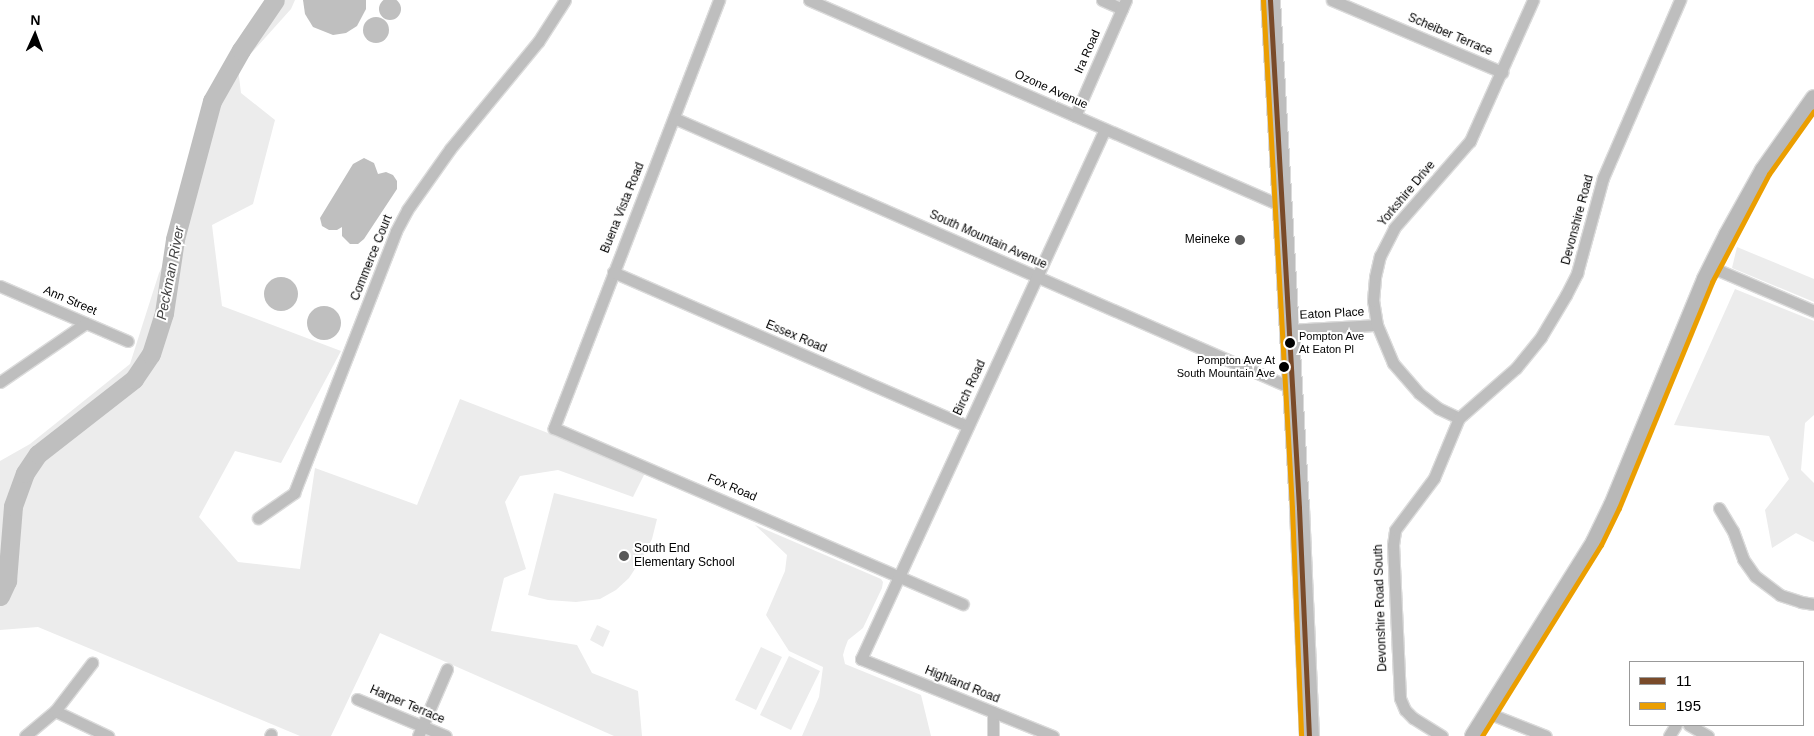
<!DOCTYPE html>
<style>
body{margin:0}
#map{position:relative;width:1814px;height:736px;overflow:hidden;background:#fff;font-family:Arial,sans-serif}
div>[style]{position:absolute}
.green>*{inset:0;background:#ececec}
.water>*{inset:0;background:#bfbfbf}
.round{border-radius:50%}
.river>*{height:19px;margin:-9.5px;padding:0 9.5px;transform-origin:9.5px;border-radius:9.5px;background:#bfbfbf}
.roads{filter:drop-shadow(1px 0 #dbdbdb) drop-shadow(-1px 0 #dbdbdb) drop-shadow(0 1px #dbdbdb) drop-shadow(0 -1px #dbdbdb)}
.street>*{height:11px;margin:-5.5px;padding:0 5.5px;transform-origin:5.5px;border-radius:5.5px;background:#bebebe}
.secondary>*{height:16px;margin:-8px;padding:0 8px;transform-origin:8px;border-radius:8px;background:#b8b8b8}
.primary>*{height:19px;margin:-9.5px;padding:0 9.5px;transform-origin:9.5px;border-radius:9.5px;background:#bebebe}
.bus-1>*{height:5px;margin:-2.5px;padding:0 2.5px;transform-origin:2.5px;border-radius:2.5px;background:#7a4b2a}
.bus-2>*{height:5px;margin:-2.5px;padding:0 2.5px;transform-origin:2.5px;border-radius:2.5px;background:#eb9e00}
.dots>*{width:14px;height:14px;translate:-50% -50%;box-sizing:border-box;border:2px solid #fff;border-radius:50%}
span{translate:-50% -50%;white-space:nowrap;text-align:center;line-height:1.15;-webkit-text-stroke:4px #fff;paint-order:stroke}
.bus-label{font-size:11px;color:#000}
.left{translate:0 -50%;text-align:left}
.right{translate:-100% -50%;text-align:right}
.street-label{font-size:12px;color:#000}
.poi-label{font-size:12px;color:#000}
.water-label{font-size:14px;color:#444;font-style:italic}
.legend{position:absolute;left:1629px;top:661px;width:175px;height:65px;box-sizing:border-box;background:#fff;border:1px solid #999;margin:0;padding:6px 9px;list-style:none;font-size:15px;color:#000}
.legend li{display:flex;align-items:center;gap:10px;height:25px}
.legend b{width:25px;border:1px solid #999}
.north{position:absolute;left:10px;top:10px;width:50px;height:50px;-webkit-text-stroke:4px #fff;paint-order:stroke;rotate:2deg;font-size:14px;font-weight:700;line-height:20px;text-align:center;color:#000}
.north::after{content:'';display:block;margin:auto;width:18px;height:22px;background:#000;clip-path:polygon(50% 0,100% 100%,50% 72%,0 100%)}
</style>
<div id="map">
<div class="green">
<div style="clip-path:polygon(266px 0,295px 0,291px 9px,238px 68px,241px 93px,275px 120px,253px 204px,212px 225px,222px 306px,341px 351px,281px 463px,235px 451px,199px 517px,238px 562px,300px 569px,315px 468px,417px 505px,460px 399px,646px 471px,633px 497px,558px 470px,520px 476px,505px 502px,526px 569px,504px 578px,491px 631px,577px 645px,592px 673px,638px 691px,642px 736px,614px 736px,380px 633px,331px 736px,300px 736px,38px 627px,0 630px,0 461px,30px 444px,130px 364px,159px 273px,167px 258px,209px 90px,244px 30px)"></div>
<div style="clip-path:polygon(1737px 247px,1814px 279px,1814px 302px,1732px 268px)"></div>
<div style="clip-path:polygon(1735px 289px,1814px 321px,1814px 415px,1805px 423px,1801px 470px,1814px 483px,1814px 542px,1796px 533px,1772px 548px,1765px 510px,1789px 479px,1769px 436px,1674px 425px)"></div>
<div style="clip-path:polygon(554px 493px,657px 519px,652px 539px,642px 558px,629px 578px,616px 590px,600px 599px,576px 602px,548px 600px,528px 595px)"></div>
<div style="clip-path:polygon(755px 525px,881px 579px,883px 582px,882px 588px,863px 628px,848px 640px,845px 648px,843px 655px,845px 664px,921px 695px,931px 736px,802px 736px,819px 697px,823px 667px,789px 651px,766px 615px,785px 571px,787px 555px)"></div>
<div style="clip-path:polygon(597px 625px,610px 631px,603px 647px,590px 640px)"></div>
<div style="clip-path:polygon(761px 647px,782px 657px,756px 710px,735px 700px)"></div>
<div style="clip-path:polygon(789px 656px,820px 671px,791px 730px,760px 715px)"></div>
</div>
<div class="water">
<div class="round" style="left:379px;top:-2px;width:22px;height:22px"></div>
<div style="clip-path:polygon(303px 0,366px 0,366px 9px,357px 26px,346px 33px,333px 35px,313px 27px,305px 14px)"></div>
<div class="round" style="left:363px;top:17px;width:26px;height:26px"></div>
<div style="clip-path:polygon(364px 158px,374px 163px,378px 174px,386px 172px,393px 175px,397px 181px,397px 189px,364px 239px,358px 244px,350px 244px,342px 236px,342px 227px,337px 230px,329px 230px,322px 226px,320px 218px,353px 164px)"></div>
<div class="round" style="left:264px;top:277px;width:34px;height:34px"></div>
<div class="round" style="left:307px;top:306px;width:34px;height:34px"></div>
</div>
<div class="river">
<div style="left:0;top:596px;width:17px;rotate:-65deg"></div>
<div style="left:7px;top:581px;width:75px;rotate:-85.4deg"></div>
<div style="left:13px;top:506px;width:35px;rotate:-70deg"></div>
<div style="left:25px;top:473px;width:23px;rotate:-56deg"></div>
<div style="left:38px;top:454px;width:122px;rotate:-38deg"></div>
<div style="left:134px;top:379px;width:30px;rotate:-56deg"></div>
<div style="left:151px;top:354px;width:43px;rotate:-72.4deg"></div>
<div style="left:164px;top:313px;width:75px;rotate:-81.5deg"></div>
<div style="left:175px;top:239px;width:143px;rotate:-75deg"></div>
<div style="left:212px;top:101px;width:59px;rotate:-60.4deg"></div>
<div style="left:241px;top:50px;width:60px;rotate:-55.8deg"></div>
</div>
<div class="roads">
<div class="street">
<div style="left:719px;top:0;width:459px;rotate:111.1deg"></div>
<div style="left:554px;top:428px;width:445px;rotate:23.3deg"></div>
<div style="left:809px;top:0;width:516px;rotate:23.53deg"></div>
<div style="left:1102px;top:0;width:22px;rotate:24deg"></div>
<div style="left:1332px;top:0;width:185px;rotate:23deg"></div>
<div style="left:1075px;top:116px;width:127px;rotate:-66.3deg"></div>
<div style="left:674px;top:118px;width:674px;rotate:23.6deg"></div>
<div style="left:1711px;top:267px;width:112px;rotate:23.1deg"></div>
<div style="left:613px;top:272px;width:387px;rotate:23.5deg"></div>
<div style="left:0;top:286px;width:139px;rotate:23.3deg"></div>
<div style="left:1289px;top:330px;width:88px;rotate:-3.3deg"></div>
<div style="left:0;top:382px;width:104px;rotate:-34.5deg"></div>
<div style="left:1459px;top:418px;width:23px;rotate:-155deg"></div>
<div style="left:1438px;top:408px;width:24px;rotate:-142deg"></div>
<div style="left:1419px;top:393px;width:40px;rotate:-131deg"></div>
<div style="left:1393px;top:363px;width:41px;rotate:-112.8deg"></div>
<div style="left:1377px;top:325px;width:24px;rotate:-99deg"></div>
<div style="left:1373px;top:301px;width:24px;rotate:-85deg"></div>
<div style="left:1375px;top:277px;width:22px;rotate:-77deg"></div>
<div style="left:1380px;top:256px;width:31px;rotate:-63deg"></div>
<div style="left:1394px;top:228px;width:116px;rotate:-48.9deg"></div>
<div style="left:1470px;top:141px;width:154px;rotate:-65.9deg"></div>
<div style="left:1719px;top:508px;width:27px;rotate:59deg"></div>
<div style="left:1733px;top:531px;width:30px;rotate:70deg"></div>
<div style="left:1743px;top:559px;width:21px;rotate:55deg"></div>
<div style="left:1755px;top:576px;width:31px;rotate:37deg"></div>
<div style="left:1780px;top:595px;width:22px;rotate:18deg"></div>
<div style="left:1801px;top:602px;width:13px;rotate:9deg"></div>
<div style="left:258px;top:518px;width:44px;rotate:-34.8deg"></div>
<div style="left:294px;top:493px;width:281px;rotate:-68.7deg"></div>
<div style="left:396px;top:231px;width:24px;rotate:-62deg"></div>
<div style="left:407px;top:210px;width:75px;rotate:-54.8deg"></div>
<div style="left:450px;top:149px;width:139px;rotate:-50.6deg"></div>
<div style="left:538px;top:42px;width:50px;rotate:-57.3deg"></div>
<div style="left:357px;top:699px;width:96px;rotate:22.6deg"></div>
<div style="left:55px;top:711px;width:59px;rotate:25.3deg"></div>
<div style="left:993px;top:712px;width:24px;rotate:90deg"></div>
<div style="left:1488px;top:713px;width:62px;rotate:21.6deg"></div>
<div style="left:1689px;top:725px;width:22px;rotate:30deg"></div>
<div style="left:25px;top:736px;width:39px;rotate:-40deg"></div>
<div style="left:55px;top:711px;width:61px;rotate:-52.4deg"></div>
<div style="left:270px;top:736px;width:2px;rotate:-63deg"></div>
<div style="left:418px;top:736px;width:73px;rotate:-66.6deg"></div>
<div style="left:1053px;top:736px;width:207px;rotate:-158.1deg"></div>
<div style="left:861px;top:659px;width:583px;rotate:-65.28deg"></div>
<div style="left:1442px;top:736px;width:34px;rotate:-148deg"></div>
<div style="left:1413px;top:718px;width:11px;rotate:-135deg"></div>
<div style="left:1405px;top:710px;width:13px;rotate:-113deg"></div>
<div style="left:1400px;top:698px;width:153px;rotate:-92.6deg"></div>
<div style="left:1393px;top:545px;width:15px;rotate:-82deg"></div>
<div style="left:1395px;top:530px;width:65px;rotate:-53.1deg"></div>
<div style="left:1434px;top:478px;width:65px;rotate:-67.4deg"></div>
<div style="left:1459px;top:418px;width:76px;rotate:-41.3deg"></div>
<div style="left:1516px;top:368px;width:40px;rotate:-51deg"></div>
<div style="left:1541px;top:337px;width:49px;rotate:-59.2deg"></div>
<div style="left:1566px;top:295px;width:25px;rotate:-63deg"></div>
<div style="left:1577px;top:273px;width:98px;rotate:-74.7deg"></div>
<div style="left:1603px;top:178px;width:194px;rotate:-66.6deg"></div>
<div style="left:1669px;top:736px;width:13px;rotate:-58deg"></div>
</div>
<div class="secondary">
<div style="left:1473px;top:736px;width:229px;rotate:-58deg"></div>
<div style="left:1594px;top:542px;width:41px;rotate:-64.1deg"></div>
<div style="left:1612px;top:505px;width:244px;rotate:-67.6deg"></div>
<div style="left:1705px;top:279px;width:49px;rotate:-63.4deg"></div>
<div style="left:1727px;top:235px;width:74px;rotate:-61deg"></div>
<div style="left:1763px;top:170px;width:88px;rotate:-54.7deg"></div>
</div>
<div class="primary">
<div style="left:1270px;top:0;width:509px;rotate:86.73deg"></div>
<div style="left:1299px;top:508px;width:228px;rotate:87.5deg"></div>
</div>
</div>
<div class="bus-1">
<div style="left:1270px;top:0;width:509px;rotate:86.73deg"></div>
<div style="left:1299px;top:508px;width:228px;rotate:87.5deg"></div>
</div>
<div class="bus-2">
<div style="left:1263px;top:0;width:509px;rotate:86.73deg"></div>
<div style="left:1292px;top:508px;width:228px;rotate:87.7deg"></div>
<div style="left:1482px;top:736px;width:225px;rotate:-58.1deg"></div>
<div style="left:1601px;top:545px;width:41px;rotate:-64.1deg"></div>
<div style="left:1619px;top:508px;width:244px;rotate:-67.6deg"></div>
<div style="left:1712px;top:282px;width:122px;rotate:-62.2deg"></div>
<div style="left:1769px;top:174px;width:77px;rotate:-54.5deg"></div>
</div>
<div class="dots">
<div style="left:1240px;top:240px;background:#595959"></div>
<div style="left:1290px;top:343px;background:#000"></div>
<div style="left:1284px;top:367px;background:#000"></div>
<div style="left:624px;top:556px;background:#595959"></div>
</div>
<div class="bus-label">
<span class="left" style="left:1299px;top:343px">Pompton Ave<br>At Eaton Pl</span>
<span class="right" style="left:1275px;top:367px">Pompton Ave At<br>South Mountain Ave</span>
</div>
<div class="street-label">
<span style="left:1450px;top:35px;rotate:23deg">Scheiber Terrace</span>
<span style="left:1088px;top:52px;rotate:-66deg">Ira Road</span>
<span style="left:1051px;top:90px;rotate:24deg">Ozone Avenue</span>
<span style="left:1407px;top:194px;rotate:-50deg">Yorkshire Drive</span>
<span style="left:623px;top:208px;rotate:-68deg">Buena Vista Road</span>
<span style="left:1578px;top:220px;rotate:-75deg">Devonshire Road</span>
<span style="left:988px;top:240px;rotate:24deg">South Mountain Avenue</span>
<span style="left:372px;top:258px;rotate:-68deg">Commerce Court</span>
<span style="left:70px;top:301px;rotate:23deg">Ann Street</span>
<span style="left:1332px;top:314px;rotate:-3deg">Eaton Place</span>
<span style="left:796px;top:337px;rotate:23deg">Essex Road</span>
<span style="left:970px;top:388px;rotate:-65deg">Birch Road</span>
<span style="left:732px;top:488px;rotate:23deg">Fox Road</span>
<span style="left:1381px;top:608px;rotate:-92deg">Devonshire Road South</span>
<span style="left:962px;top:685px;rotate:22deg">Highland Road</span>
<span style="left:407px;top:705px;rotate:23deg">Harper Terrace</span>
</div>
<div class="poi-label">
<span class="right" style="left:1230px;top:240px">Meineke</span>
<span class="left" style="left:634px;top:556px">South End<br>Elementary School</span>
</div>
<div class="water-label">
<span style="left:170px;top:273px;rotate:-79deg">Peckman River</span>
</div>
<ul class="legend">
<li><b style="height:6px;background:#7a4b2a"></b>11</li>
<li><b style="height:6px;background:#eb9e00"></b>195</li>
</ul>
<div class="north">N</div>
</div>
